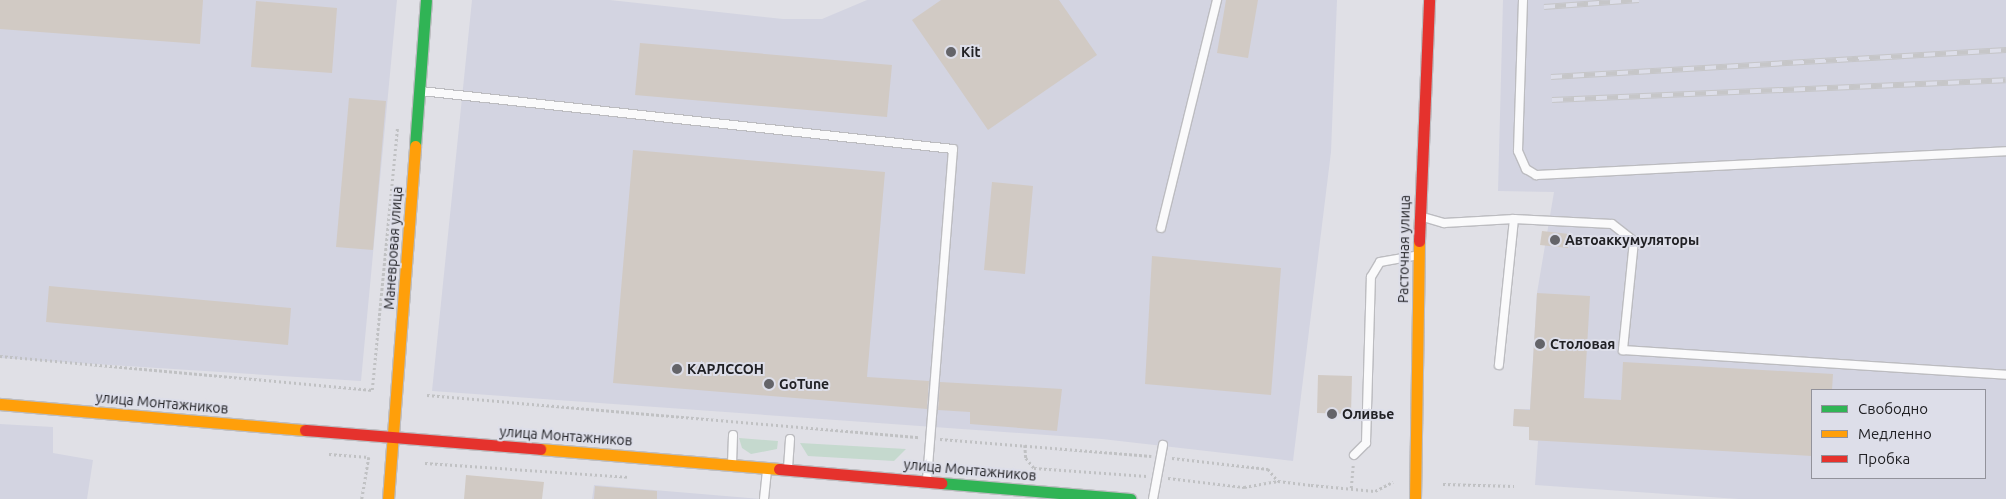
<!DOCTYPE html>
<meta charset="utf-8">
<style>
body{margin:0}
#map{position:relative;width:2006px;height:499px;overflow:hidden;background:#e0e0e6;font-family:Ubuntu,sans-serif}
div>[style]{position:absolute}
.built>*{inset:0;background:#d3d4e1}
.green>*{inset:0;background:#c5d9ce}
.building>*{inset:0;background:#d1cac4}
.path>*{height:2.5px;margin-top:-1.25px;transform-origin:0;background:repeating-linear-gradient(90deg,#c0c1c3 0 2.5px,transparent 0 5px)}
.roads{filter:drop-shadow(1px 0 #bcbcc0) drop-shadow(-1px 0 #bcbcc0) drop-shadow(0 1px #bcbcc0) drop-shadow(0 -1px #bcbcc0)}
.lane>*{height:8px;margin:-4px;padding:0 4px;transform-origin:4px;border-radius:4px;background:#fafafb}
.fast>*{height:11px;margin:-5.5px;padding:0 5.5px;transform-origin:5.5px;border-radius:5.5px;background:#30b455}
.slow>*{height:11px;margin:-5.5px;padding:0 5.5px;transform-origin:5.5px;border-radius:5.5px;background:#ff9f0a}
.jam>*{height:11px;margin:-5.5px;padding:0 5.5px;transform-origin:5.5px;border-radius:5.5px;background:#e5322d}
.rail>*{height:5.5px;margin-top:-2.75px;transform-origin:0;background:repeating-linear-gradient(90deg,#dddee9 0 11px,#c6c6c8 0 22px);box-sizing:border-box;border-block:1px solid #c6c6c8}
.dots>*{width:14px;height:14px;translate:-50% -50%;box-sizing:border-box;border:2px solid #dddee9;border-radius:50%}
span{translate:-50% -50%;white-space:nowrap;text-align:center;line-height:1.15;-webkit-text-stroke:4px #dddee9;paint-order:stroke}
.poi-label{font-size:14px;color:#212125;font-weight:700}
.left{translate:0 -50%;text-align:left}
.street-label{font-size:14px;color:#212125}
.legend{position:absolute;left:1811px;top:389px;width:175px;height:90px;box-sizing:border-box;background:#dddee9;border:1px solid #92929b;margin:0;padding:6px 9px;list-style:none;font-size:15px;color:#212125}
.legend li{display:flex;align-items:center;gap:10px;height:25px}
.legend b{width:25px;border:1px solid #92929b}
</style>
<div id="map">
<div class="built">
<div style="clip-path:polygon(0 0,397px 0,361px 381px,0 358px)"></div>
<div style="clip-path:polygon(472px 0,610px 0,783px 19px,822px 19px,867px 0,1337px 0,1331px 152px,1293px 461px,1102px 439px,432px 391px)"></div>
<div style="clip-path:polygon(evenodd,1503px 0,2006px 0,2006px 499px,1739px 499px,1535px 485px,1538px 441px,1529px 440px,1529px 427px,1513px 426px,1514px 409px,1530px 409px,1537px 293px,1554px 192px,1498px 191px,1503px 0,1812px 390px,1985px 390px,1985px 478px,1812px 478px,1812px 390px)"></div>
<div style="clip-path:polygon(0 424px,53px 427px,53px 453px,93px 460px,87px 499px,0 499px)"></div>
<div style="clip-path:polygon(594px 485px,761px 499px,592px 499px)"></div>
</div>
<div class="green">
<div style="clip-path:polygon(739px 438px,778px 441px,777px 449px,751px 454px,742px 448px)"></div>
<div style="clip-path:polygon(800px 443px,906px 449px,894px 461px,808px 456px)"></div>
</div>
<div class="building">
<div style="clip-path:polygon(0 0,203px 0,200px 44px,0 29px)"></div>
<div style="clip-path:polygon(941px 0,1059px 0,1097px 55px,988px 130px,912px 20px)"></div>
<div style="clip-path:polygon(1226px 0,1258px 0,1248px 58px,1217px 53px)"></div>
<div style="clip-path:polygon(256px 1px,337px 8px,332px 73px,251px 67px)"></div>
<div style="clip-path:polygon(640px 43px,892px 65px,887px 117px,635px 95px)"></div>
<div style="clip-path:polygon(349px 98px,386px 101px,373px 250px,336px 247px)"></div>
<div style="clip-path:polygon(633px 150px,885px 172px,867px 377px,929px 381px,927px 409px,613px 383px)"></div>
<div style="clip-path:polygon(992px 182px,1033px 186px,1025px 274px,984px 270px)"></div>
<div style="clip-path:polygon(1542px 231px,1569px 234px,1568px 248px,1540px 245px)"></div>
<div style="clip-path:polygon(1152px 256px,1281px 268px,1271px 395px,1145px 384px)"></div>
<div style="clip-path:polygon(49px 286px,291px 308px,288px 345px,46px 322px)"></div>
<div style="clip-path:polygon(1537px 293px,1590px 296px,1584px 398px,1621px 400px,1623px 362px,1833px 374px,1832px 390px,1812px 390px,1812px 456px,1529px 440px,1529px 427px,1513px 426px,1514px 409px,1530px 410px)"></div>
<div style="clip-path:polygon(1318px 375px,1352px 376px,1351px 414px,1317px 413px)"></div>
<div style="clip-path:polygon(940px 382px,1062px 389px,1057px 431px,970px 424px,970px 412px,938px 410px)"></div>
<div style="clip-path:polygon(466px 475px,544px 482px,542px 499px,464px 499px)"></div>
<div style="clip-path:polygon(595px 486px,657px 491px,657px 499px,594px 499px)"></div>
</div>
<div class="path">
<div style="left:0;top:356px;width:374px;rotate:5.2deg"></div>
<div style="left:372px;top:390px;width:263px;rotate:-84.5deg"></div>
<div style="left:427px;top:395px;width:494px;rotate:4.9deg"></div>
<div style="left:940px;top:439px;width:212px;rotate:4.6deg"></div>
<div style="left:1025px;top:445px;width:13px;rotate:86deg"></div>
<div style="left:1026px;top:458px;width:13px;rotate:51deg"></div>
<div style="left:1034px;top:468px;width:113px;rotate:4deg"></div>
<div style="left:329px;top:454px;width:40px;rotate:4.3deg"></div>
<div style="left:369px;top:457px;width:43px;rotate:99.5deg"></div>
<div style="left:1172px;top:458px;width:97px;rotate:6.5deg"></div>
<div style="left:1268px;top:469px;width:16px;rotate:50deg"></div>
<div style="left:1278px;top:481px;width:33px;rotate:7deg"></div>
<div style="left:1311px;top:485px;width:64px;rotate:5.4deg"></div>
<div style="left:1375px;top:491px;width:20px;rotate:-27deg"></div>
<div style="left:425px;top:463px;width:204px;rotate:3.9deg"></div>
<div style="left:1168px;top:478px;width:77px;rotate:6.8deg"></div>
<div style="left:1244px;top:487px;width:35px;rotate:-10deg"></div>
<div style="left:1443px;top:484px;width:71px;rotate:1.6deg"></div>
<div style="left:1351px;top:488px;width:24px;rotate:-85deg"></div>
</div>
<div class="roads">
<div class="lane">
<div style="left:1523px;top:0;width:151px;rotate:91.9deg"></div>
<div style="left:1518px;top:151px;width:20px;rotate:66deg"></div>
<div style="left:1526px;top:169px;width:12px;rotate:31deg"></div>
<div style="left:1536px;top:175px;width:471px;rotate:-2.9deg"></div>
<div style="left:421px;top:91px;width:535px;rotate:6.22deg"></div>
<div style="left:953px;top:149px;width:331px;rotate:94.5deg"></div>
<div style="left:1423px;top:217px;width:22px;rotate:16deg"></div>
<div style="left:1444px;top:223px;width:70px;rotate:-3.3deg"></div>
<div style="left:1514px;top:219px;width:147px;rotate:95.9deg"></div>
<div style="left:1514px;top:219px;width:98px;rotate:2.9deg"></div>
<div style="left:1612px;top:224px;width:28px;rotate:38deg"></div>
<div style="left:1634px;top:241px;width:110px;rotate:95.8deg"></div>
<div style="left:1623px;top:350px;width:384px;rotate:3.7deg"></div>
<div style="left:1161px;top:228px;width:235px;rotate:-76.2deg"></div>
<div style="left:1354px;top:455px;width:17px;rotate:-45deg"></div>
<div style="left:1366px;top:443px;width:166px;rotate:-88.3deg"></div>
<div style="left:1371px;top:277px;width:17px;rotate:-59deg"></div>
<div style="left:1380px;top:262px;width:35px;rotate:-10deg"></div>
<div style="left:732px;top:464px;width:29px;rotate:-88deg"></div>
<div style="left:788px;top:468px;width:29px;rotate:-86deg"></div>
<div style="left:764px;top:499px;width:28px;rotate:-84deg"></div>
<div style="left:1153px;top:499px;width:55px;rotate:-79.5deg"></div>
</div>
<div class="fast">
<div style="left:415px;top:146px;width:146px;rotate:-85.7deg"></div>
<div style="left:941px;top:483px;width:190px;rotate:4.8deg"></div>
</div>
<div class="slow">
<div style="left:0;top:404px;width:306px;rotate:4.9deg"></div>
<div style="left:540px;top:449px;width:240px;rotate:4.8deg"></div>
<div style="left:388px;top:499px;width:354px;rotate:-85.6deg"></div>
<div style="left:1415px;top:499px;width:258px;rotate:-89.1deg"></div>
</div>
<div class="jam">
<div style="left:1419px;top:241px;width:241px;rotate:-87.6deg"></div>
<div style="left:305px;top:430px;width:236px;rotate:4.6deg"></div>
<div style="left:779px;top:469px;width:163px;rotate:4.9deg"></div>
</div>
</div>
<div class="rail">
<div style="left:1544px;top:7px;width:95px;rotate:-4.2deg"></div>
<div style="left:1551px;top:77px;width:456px;rotate:-3.4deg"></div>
<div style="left:1552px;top:100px;width:454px;rotate:-2.5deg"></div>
</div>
<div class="dots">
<div style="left:951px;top:52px;background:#646469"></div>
<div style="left:1555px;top:240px;background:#646469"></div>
<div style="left:1540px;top:344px;background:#646469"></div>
<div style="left:677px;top:369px;background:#646469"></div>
<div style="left:769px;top:384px;background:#646469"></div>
<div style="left:1332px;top:414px;background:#646469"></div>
</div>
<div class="poi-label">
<span class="left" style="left:961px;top:52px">Kit</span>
<span class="left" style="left:1565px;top:240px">Автоаккумуляторы</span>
<span class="left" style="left:1550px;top:344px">Столовая</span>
<span class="left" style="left:687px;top:369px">КАРЛССОН</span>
<span class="left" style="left:779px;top:384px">GoTune</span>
<span class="left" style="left:1342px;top:414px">Оливье</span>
</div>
<div class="street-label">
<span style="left:393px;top:248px;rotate:-86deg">Маневровая улица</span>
<span style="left:1404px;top:249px;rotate:-89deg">Расточная улица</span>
<span style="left:162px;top:403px;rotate:5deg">улица Монтажников</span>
<span style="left:566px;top:436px;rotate:4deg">улица Монтажников</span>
<span style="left:970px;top:470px;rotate:5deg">улица Монтажников</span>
</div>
<ul class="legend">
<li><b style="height:6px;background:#30b455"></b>Свободно</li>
<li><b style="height:6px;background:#ff9f0a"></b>Медленно</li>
<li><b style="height:6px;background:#e5322d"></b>Пробка</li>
</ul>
</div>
